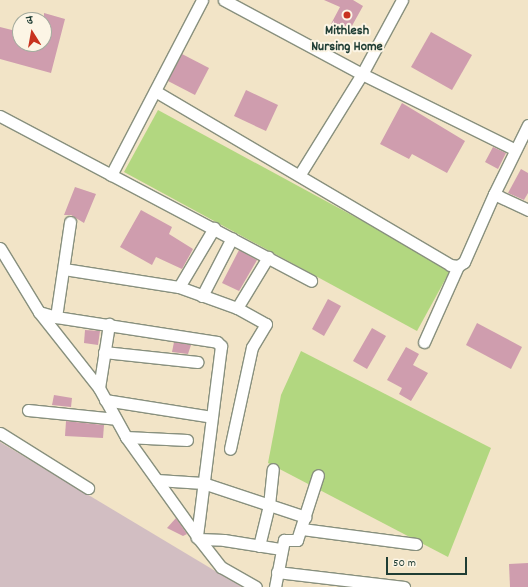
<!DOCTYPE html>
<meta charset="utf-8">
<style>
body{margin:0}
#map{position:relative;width:528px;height:587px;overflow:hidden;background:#f2e4c7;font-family:Dekko,"Playpen Sans Deva",sans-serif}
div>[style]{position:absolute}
.industrial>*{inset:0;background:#d2bec2}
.green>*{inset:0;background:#b2d780}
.building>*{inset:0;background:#cf9dae}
.roads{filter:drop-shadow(1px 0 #88907e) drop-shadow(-1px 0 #88907e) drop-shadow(0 1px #88907e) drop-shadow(0 -1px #88907e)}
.street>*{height:11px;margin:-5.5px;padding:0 5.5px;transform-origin:5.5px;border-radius:5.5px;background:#fff}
.dots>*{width:11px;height:11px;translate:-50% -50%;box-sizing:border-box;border:2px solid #fcf5e5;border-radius:50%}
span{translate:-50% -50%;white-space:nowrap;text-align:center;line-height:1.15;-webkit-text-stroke:4px #fcf5e5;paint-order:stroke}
.poi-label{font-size:14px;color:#1f3d34;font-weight:700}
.north{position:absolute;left:12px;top:12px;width:40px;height:40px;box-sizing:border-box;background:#fcf5e5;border:1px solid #a4ab9e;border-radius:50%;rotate:349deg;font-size:11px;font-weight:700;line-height:16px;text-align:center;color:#1f3d34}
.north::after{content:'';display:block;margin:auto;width:14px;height:18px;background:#c8321e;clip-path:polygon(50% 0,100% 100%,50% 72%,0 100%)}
.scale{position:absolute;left:386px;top:557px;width:81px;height:18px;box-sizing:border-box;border:2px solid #1f3d34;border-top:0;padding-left:5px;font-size:12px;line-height:14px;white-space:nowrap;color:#1f3d34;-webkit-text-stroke:3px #fcf5e5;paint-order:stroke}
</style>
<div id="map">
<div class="industrial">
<div style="clip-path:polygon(0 442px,242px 587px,0 587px)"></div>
</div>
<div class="green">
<div style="clip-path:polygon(158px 110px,451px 269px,417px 331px,124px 172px)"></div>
<div style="clip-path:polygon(301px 351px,491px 448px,448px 557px,268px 463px,281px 395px)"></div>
</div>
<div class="building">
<div style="clip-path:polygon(324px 0,353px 0,363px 6px,348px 33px,331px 24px,340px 7px)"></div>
<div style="clip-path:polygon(44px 13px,65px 19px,51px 73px,0 59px,0 27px,20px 32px,20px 44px,44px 44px)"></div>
<div style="clip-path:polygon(431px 32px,472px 55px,452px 90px,411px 67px)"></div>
<div style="clip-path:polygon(182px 54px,209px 68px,195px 95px,168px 81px)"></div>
<div style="clip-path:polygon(246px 90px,278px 105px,266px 131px,234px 116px)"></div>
<div style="clip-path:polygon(402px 103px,465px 141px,447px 173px,412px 154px,409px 159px,380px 144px)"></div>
<div style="clip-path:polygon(493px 147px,506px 153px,498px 169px,485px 162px)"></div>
<div style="clip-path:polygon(521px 169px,528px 173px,528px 193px,524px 200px,508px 193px)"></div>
<div style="clip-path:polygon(75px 187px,96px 194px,84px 223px,71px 215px,64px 215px)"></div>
<div style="clip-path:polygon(141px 210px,172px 227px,169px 234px,193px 249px,182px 269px,156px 257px,152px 265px,120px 247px)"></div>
<div style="clip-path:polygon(239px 250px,257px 260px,239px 291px,222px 283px)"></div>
<div style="clip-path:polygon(328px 299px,341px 306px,324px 336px,312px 329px)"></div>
<div style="clip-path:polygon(477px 323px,522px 347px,511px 369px,466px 345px)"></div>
<div style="clip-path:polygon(372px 328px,386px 336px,367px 369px,353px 361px)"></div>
<div style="clip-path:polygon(85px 330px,100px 331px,98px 345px,84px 343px)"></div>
<div style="clip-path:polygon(174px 342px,191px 345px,188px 354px,172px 352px)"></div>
<div style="clip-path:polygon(406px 347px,419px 354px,413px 365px,428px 373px,411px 401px,399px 394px,402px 388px,387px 380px)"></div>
<div style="clip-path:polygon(54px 395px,72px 398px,71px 407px,52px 405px)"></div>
<div style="clip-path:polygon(66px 421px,104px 425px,103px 438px,65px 436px)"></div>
<div style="clip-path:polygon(176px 518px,187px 534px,183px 536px,167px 528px)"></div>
<div style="clip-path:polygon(528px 563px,528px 587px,510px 587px,509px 564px)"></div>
</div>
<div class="roads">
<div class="street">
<div style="left:224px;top:0;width:157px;rotate:28.2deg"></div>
<div style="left:362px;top:74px;width:169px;rotate:26.3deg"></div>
<div style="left:155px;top:91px;width:342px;rotate:30.5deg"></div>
<div style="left:450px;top:265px;width:8px;rotate:7deg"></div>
<div style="left:458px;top:266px;width:7px;rotate:-34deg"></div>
<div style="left:464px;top:262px;width:74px;rotate:-66.2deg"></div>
<div style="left:494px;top:194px;width:77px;rotate:-63.8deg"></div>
<div style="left:0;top:116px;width:352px;rotate:27.9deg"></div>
<div style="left:300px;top:174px;width:118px;rotate:-58.2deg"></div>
<div style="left:362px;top:74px;width:84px;rotate:-61.6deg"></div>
<div style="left:111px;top:175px;width:197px;rotate:-62.5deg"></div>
<div style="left:494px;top:194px;width:38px;rotate:25deg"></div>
<div style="left:0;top:248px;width:75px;rotate:58.6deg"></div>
<div style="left:39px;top:312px;width:97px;rotate:51.7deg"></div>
<div style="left:99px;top:388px;width:56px;rotate:61.1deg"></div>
<div style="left:126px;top:437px;width:125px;rotate:54.4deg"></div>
<div style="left:199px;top:539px;width:36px;rotate:52deg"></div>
<div style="left:221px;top:567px;width:40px;rotate:29.7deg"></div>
<div style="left:64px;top:269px;width:116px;rotate:8.9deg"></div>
<div style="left:179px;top:287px;width:62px;rotate:19.9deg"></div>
<div style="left:237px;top:308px;width:33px;rotate:29deg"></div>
<div style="left:266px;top:324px;width:27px;rotate:121deg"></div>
<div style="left:252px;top:347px;width:104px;rotate:102.2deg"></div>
<div style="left:179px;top:287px;width:69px;rotate:-59.3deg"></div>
<div style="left:202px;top:296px;width:65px;rotate:-62.7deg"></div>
<div style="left:237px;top:308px;width:60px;rotate:-58.7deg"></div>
<div style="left:39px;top:312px;width:18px;rotate:16deg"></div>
<div style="left:56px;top:317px;width:163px;rotate:8.8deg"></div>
<div style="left:217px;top:342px;width:6px;rotate:45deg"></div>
<div style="left:221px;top:346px;width:193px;rotate:97.2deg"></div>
<div style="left:56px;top:317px;width:96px;rotate:-81.6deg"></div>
<div style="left:424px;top:342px;width:83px;rotate:-65.9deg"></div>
<div style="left:104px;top:352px;width:94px;rotate:6.1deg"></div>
<div style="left:99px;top:388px;width:65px;rotate:-81.1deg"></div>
<div style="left:105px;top:400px;width:108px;rotate:9deg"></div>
<div style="left:28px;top:410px;width:88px;rotate:5.8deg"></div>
<div style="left:0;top:433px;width:104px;rotate:32deg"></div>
<div style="left:126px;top:437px;width:61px;rotate:2.8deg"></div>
<div style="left:157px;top:480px;width:46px;rotate:3.7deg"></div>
<div style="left:203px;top:483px;width:108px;rotate:18.4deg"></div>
<div style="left:302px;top:529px;width:115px;rotate:7.5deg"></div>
<div style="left:199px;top:539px;width:25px;rotate:2deg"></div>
<div style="left:224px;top:540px;width:58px;rotate:9deg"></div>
<div style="left:259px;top:546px;width:42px;rotate:-76.3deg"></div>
<div style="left:269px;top:505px;width:36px;rotate:-84deg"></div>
<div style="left:277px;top:572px;width:128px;rotate:6.7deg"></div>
<div style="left:275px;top:587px;width:48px;rotate:-79.2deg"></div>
<div style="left:284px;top:540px;width:13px"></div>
<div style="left:297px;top:540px;width:68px;rotate:-72.1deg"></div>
</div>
</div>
<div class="dots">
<div style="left:347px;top:15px;background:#c8321e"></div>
</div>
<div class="poi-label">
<span style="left:347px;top:39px">Mithlesh<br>Nursing Home</span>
</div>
<div class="north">उ</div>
<div class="scale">50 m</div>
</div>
